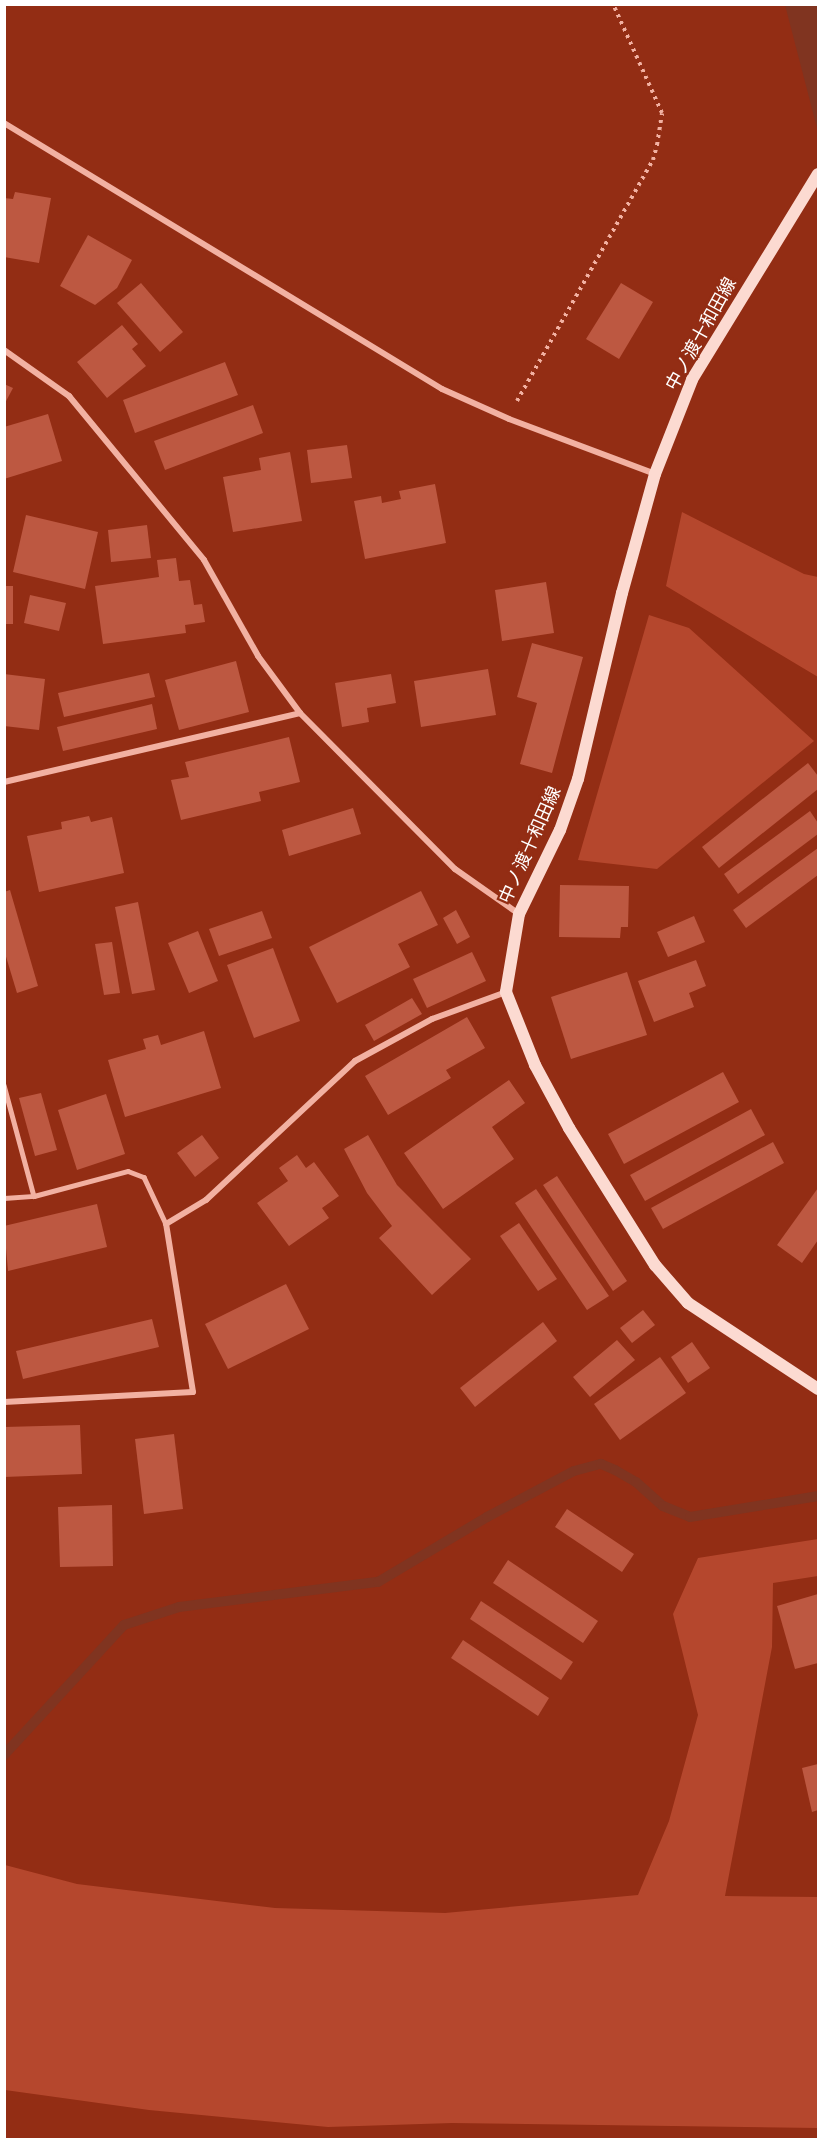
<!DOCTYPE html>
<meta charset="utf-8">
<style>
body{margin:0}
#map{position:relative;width:823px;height:2144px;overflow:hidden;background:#932d14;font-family:"Roboto Condensed","Noto Sans JP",sans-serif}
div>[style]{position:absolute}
.green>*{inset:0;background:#b5472d}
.water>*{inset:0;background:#803420}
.stream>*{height:10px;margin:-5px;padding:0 5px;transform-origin:5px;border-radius:5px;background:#803420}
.building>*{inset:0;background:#bd5841}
.path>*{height:4px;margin-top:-2px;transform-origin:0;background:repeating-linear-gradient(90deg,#f2b1a2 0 3px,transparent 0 7.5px)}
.service>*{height:4.5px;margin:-2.25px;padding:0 2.25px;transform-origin:2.25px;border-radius:2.25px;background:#f2b1a2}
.minor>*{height:6px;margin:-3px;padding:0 3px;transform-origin:3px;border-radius:3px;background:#f2b1a2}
.secondary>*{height:12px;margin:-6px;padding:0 6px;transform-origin:6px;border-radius:6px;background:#fcdad1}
span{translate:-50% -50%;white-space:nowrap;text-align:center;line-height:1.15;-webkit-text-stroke:4.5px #932d14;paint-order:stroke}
.street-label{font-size:18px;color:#fff}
.frame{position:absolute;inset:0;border:6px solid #fff;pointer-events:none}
</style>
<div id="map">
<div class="green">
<div style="clip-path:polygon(682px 512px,804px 574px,818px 577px,818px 677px,666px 586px)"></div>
<div style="clip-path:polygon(649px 615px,689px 628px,814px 741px,657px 869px,578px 860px)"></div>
<div style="clip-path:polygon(818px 1539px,818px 1576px,773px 1583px,772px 1647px,725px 1896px,818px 1897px,818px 2128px,452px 2123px,328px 2127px,149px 2110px,5px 2090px,5px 1865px,77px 1884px,275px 1908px,445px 1913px,638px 1895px,669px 1821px,698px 1715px,673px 1614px,698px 1558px)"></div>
</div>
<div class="water">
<div style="clip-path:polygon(785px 5px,818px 5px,818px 132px)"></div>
</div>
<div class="stream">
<div style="left:4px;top:1755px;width:177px;rotate:-47.3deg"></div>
<div style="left:124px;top:1625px;width:58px;rotate:-18.1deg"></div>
<div style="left:179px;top:1607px;width:201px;rotate:-7.2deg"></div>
<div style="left:378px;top:1582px;width:127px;rotate:-30.8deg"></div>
<div style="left:487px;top:1517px;width:98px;rotate:-27.9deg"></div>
<div style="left:574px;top:1471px;width:28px;rotate:-15deg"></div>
<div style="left:601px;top:1464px;width:15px;rotate:23deg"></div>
<div style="left:615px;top:1470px;width:24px;rotate:30deg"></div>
<div style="left:636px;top:1482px;width:36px;rotate:42deg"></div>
<div style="left:663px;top:1506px;width:29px;rotate:22deg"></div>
<div style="left:690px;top:1517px;width:130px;rotate:-9.3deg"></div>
</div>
<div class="building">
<div style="clip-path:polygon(15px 192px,51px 198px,39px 263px,4px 257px,4px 198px,13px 199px)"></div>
<div style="clip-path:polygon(88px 235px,132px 260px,117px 288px,95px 305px,60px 286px)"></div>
<div style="clip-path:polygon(141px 283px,183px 332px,160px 352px,117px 303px)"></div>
<div style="clip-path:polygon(621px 283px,653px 302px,619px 359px,586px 339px)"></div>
<div style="clip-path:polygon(122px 325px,138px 344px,132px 349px,146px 366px,107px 398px,77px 362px)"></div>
<div style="clip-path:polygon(225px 362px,238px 395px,135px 433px,123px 400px)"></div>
<div style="clip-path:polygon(4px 384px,13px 388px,4px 405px)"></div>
<div style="clip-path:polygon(253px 405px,263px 433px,165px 470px,154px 441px)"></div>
<div style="clip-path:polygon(48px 414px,62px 461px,4px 479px,4px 427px)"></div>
<div style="clip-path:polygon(347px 445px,352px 478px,311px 483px,307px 450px)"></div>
<div style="clip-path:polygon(290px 452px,302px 521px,233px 532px,223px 477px,261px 470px,259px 458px)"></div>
<div style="clip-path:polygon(435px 484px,446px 543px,365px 559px,354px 501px,381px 496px,382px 503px,401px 499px,399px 491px)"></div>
<div style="clip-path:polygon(26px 515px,98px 532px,85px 589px,13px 572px)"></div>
<div style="clip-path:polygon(147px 525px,151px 558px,111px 562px,108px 530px)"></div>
<div style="clip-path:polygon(176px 558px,179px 581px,190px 580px,194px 605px,202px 604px,205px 622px,185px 625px,186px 633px,103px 644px,95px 586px,159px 577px,157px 560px)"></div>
<div style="clip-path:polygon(546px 582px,554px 633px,502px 641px,495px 590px)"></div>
<div style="clip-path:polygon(5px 586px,13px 586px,13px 624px,5px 624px)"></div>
<div style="clip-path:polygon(30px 595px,66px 603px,59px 631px,24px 623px)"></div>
<div style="clip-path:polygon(532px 643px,583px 657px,552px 773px,520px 764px,537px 703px,517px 697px)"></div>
<div style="clip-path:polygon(236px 661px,249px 712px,179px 730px,165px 680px)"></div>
<div style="clip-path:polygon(488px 669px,496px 715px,421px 727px,414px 681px)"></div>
<div style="clip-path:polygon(149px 673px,155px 697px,64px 717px,58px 693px)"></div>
<div style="clip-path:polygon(4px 674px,45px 679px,39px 730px,4px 726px)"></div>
<div style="clip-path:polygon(391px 674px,396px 703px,367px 708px,369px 722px,342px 727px,335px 683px)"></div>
<div style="clip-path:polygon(152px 704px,157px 729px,63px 751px,57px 727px)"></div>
<div style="clip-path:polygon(289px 737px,300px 782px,259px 792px,261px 801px,181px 820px,171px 780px,189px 777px,185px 762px)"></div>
<div style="clip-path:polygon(808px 763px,818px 776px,818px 789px,719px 868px,702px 847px)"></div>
<div style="clip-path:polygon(353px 808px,361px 834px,289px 856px,282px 830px)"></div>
<div style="clip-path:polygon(810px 811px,818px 823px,818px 834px,738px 894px,724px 874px)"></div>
<div style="clip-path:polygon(89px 816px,91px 822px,112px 817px,124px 873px,39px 892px,27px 836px,62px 829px,61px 822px)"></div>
<div style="clip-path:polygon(818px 848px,818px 875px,746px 928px,733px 910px)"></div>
<div style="clip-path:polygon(560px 885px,629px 886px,628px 927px,621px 927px,620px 938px,559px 937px)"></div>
<div style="clip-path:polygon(10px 890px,38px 986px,17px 993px,4px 950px,4px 892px)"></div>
<div style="clip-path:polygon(421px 891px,438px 925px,398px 944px,410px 967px,337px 1003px,309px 947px)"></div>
<div style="clip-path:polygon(138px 902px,155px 990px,132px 994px,115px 907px)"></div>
<div style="clip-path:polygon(456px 910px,470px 937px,457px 944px,443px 918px)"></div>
<div style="clip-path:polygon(262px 911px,272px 938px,219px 956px,209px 929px)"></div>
<div style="clip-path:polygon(694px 916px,705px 942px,668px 957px,657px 932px)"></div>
<div style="clip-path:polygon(198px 931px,218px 981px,189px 993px,168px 943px)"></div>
<div style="clip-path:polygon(112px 942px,120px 993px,104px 995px,95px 944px)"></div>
<div style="clip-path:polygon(273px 948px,300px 1021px,254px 1038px,227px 965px)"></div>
<div style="clip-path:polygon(472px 952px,486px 981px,427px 1008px,413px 979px)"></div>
<div style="clip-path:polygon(696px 960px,706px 986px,689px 993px,694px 1007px,654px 1022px,638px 981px)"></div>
<div style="clip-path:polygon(627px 972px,647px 1035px,571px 1059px,551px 997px)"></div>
<div style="clip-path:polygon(412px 998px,422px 1014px,374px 1041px,365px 1025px)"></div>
<div style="clip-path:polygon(467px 1017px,485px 1048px,446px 1070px,451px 1078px,388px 1115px,365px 1076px)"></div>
<div style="clip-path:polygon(204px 1031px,221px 1088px,125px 1117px,108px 1060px,146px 1049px,143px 1039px,158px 1035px,161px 1045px)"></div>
<div style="clip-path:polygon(723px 1072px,739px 1102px,624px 1164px,608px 1134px)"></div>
<div style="clip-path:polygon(509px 1080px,525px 1103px,492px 1127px,514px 1159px,443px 1209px,404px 1153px)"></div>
<div style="clip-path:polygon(41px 1093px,57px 1150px,35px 1156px,19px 1098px)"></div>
<div style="clip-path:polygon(106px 1094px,125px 1154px,77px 1170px,58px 1110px)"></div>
<div style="clip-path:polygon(751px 1109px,765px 1135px,645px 1201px,630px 1175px)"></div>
<div style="clip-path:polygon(202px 1135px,219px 1158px,195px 1177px,177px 1153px)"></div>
<div style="clip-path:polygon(368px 1135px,397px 1185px,471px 1259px,432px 1295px,379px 1238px,392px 1226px,367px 1193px,344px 1149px)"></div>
<div style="clip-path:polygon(773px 1142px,784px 1163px,663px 1229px,651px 1208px)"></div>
<div style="clip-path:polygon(297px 1155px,306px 1168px,314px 1162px,339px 1196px,322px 1208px,329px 1218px,289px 1246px,257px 1203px,288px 1181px,279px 1168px)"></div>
<div style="clip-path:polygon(557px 1176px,627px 1281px,613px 1291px,543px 1185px)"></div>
<div style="clip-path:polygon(818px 1188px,818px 1240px,802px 1263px,777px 1245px)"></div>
<div style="clip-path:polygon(536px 1189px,609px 1296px,587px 1310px,515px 1203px)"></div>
<div style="clip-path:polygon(97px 1204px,107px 1247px,8px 1271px,4px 1226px)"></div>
<div style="clip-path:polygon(519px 1223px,557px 1279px,538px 1291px,500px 1236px)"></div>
<div style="clip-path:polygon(286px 1284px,309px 1329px,228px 1369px,205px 1324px)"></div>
<div style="clip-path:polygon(643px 1310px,655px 1325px,632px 1343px,620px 1328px)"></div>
<div style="clip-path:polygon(152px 1319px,159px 1347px,23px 1379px,16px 1351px)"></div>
<div style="clip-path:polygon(543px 1322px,557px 1341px,475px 1407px,460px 1388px)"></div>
<div style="clip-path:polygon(617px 1340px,635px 1360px,590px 1397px,573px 1377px)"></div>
<div style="clip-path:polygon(692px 1342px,710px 1368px,688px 1383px,671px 1357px)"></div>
<div style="clip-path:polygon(660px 1357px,686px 1393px,620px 1440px,594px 1404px)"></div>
<div style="clip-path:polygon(80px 1425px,82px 1474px,4px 1477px,4px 1427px)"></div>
<div style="clip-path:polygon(174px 1434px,183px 1509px,144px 1514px,135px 1439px)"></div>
<div style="clip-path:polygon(112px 1505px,113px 1566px,60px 1567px,58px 1507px)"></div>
<div style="clip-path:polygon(567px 1509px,634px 1554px,622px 1572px,555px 1527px)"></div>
<div style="clip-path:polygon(508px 1560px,598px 1621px,583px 1643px,493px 1583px)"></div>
<div style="clip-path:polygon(818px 1594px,818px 1663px,795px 1669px,777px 1606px)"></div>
<div style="clip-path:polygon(481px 1601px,573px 1662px,561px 1680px,470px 1619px)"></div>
<div style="clip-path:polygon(463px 1640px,549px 1698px,538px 1716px,451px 1658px)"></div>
<div style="clip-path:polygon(818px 1764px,818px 1810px,812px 1812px,802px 1768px)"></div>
</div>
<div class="path">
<div style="left:517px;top:401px;width:277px;rotate:-60.6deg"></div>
<div style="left:653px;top:160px;width:16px;rotate:-75deg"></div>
<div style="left:657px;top:145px;width:32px;rotate:-81deg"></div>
<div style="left:662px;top:113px;width:120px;rotate:-114.2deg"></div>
</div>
<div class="service">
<div style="left:4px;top:1085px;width:115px;rotate:74.9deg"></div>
<div style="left:34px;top:1196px;width:97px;rotate:-14.9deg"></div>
<div style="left:128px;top:1171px;width:17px;rotate:21deg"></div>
<div style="left:144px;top:1177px;width:52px;rotate:64.9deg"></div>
<div style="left:4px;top:1198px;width:30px;rotate:-4deg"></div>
</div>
<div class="minor">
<div style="left:4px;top:123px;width:512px;rotate:31.27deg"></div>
<div style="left:442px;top:389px;width:73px;rotate:24.1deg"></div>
<div style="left:509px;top:419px;width:156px;rotate:20.6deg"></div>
<div style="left:4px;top:350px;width:80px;rotate:35.3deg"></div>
<div style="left:69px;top:396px;width:212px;rotate:50.5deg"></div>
<div style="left:204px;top:560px;width:110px;rotate:60.6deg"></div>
<div style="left:258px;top:656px;width:71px;rotate:53.6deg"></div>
<div style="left:300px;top:713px;width:220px;rotate:45.2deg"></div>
<div style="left:455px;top:869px;width:78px;rotate:35.1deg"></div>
<div style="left:4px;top:782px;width:304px;rotate:-13.1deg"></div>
<div style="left:4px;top:1402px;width:189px;rotate:-3deg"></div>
<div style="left:193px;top:1392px;width:170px;rotate:-99.1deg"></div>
<div style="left:166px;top:1224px;width:47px;rotate:-31deg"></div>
<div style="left:206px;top:1200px;width:204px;rotate:-43deg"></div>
<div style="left:355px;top:1061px;width:88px;rotate:-28.6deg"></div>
<div style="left:432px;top:1019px;width:79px;rotate:-20deg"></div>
</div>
<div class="secondary">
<div style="left:818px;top:174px;width:241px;rotate:121.5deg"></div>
<div style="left:692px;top:380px;width:101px;rotate:111.5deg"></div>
<div style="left:655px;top:474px;width:123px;rotate:105.5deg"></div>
<div style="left:622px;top:593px;width:191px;rotate:103.3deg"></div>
<div style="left:578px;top:779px;width:54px;rotate:109.4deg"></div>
<div style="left:560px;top:830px;width:93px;rotate:116deg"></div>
<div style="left:519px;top:914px;width:79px;rotate:99.5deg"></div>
<div style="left:506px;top:992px;width:79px;rotate:68.3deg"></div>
<div style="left:535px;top:1065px;width:72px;rotate:61.6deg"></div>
<div style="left:569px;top:1128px;width:162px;rotate:57.9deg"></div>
<div style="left:655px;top:1265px;width:50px;rotate:49deg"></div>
<div style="left:688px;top:1303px;width:156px;rotate:33.5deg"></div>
</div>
<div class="street-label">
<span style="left:701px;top:334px;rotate:-61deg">中ノ渡十和田線</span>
<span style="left:530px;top:845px;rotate:-66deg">中ノ渡十和田線</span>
</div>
<div class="frame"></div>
</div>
